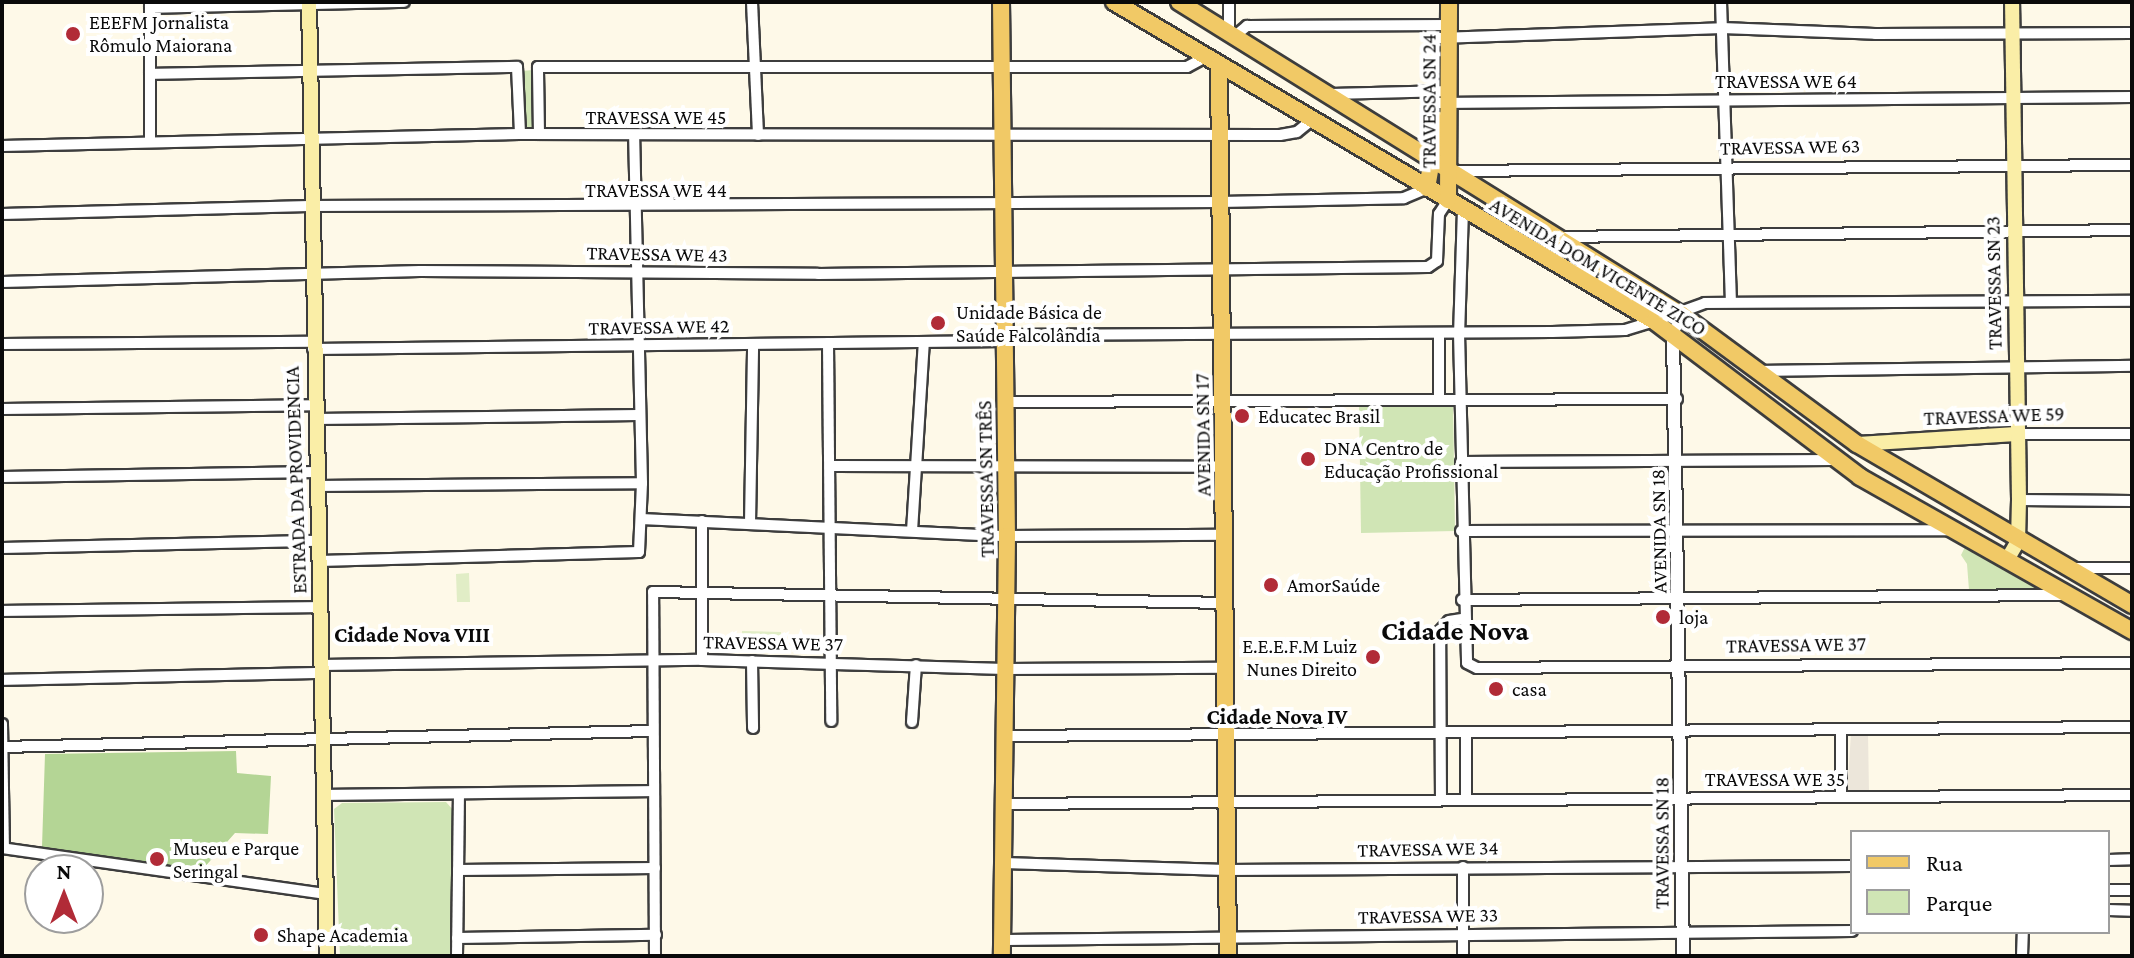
<!DOCTYPE html>
<meta charset="utf-8">
<style>
body{margin:0}
#map{position:relative;width:2134px;height:958px;overflow:hidden;background:#fef9e8;font-family:"Crimson Pro",serif}
div>[style]{position:absolute}
.green>*{inset:0;background:#d0e5b5}
.forest>*{inset:0;background:#b4d595}
.pitch>*{inset:0;background:#e1edc6}
.plaza>*{inset:0;background:#ece6da}
.roads{filter:drop-shadow(2px 0 #3d3d3d) drop-shadow(-2px 0 #3d3d3d) drop-shadow(0 2px #3d3d3d) drop-shadow(0 -2px #3d3d3d)}
.minor>*{height:10px;margin:-5px;padding:0 5px;transform-origin:5px;border-radius:5px;background:#fff}
.tertiary>*{height:12px;margin:-6px;padding:0 6px;transform-origin:6px;border-radius:6px;background:#fff}
.secondary>*{height:14px;margin:-7px;padding:0 7px;transform-origin:7px;border-radius:7px;background:#faeea7}
.primary>*{height:16px;margin:-8px;padding:0 8px;transform-origin:8px;border-radius:8px;background:#f1c966}
.dots>*{width:22px;height:22px;translate:-50% -50%;box-sizing:border-box;border:4px solid #fff;border-radius:50%}
span{translate:-50% -50%;white-space:nowrap;text-align:center;line-height:1.15;-webkit-text-stroke:8px #fff;paint-order:stroke}
.poi-label{font-size:20px;color:#0a0a0a}
.left{translate:0 -50%;text-align:left}
.right{translate:-100% -50%;text-align:right}
.street-label{font-size:20px;color:#0a0a0a}
.neighbourhood-label{font-size:22px;color:#0a0a0a;font-weight:700}
.district-label{font-size:28px;color:#0a0a0a;font-weight:700}
.frame{position:absolute;inset:0;border:4px solid #0a0a0a;pointer-events:none}
.legend{position:absolute;left:1850px;top:830px;width:260px;height:104px;box-sizing:border-box;background:#fff;border:2px solid #9d9d9d;margin:0;padding:10px 14px;list-style:none;font-size:24px;color:#0a0a0a}
.legend li{display:flex;align-items:center;gap:16px;height:40px}
.legend b{width:40px;border:2px solid #9d9d9d}
.north{position:absolute;left:24px;top:854px;width:80px;height:80px;box-sizing:border-box;background:#fff;border:2px solid #9d9d9d;border-radius:50%;rotate:0deg;font-size:22px;font-weight:700;line-height:32px;text-align:center;color:#0a0a0a}
.north::after{content:'';display:block;margin:auto;width:28px;height:36px;background:#b12b37;clip-path:polygon(50% 0,100% 100%,50% 72%,0 100%)}
</style>
<div id="map">
<div class="green">
<div style="clip-path:polygon(533px 70px,533px 128px,522px 129px,522px 71px)"></div>
<div style="clip-path:polygon(1453px 402px,1455px 531px,1361px 533px,1359px 404px)"></div>
<div style="clip-path:polygon(1966px 545px,2037px 586px,2026px 593px,1969px 590px,1967px 564px,1961px 555px)"></div>
<div style="clip-path:polygon(446px 802px,454px 811px,452px 956px,340px 956px,334px 809px,342px 803px)"></div>
</div>
<div class="forest">
<div style="clip-path:polygon(236px 751px,237px 773px,271px 776px,268px 834px,235px 833px,202px 870px,42px 847px,45px 754px)"></div>
</div>
<div class="pitch">
<div style="clip-path:polygon(469px 573px,470px 602px,457px 602px,456px 574px)"></div>
<div style="clip-path:polygon(742px 631px,781px 632px,781px 652px,741px 651px)"></div>
</div>
<div class="plaza">
<div style="clip-path:polygon(1851px 734px,1868px 734px,1869px 792px,1847px 793px)"></div>
</div>
<div class="roads">
<div class="minor">
<div style="left:752px;top:2px;width:133px;rotate:87.4deg"></div>
<div style="left:1229px;top:2px;width:30px;rotate:90deg"></div>
<div style="left:1721px;top:2px;width:300px;rotate:88.1deg"></div>
<div style="left:150px;top:4px;width:137px;rotate:90deg"></div>
<div style="left:150px;top:8px;width:254px;rotate:-1.4deg"></div>
<div style="left:1235px;top:36px;width:16px;rotate:-40deg"></div>
<div style="left:1247px;top:26px;width:202px;rotate:-0.3deg"></div>
<div style="left:1439px;top:38px;width:283px;rotate:-2deg"></div>
<div style="left:1722px;top:28px;width:153px;rotate:2.2deg"></div>
<div style="left:1875px;top:34px;width:257px;rotate:-0.2deg"></div>
<div style="left:150px;top:74px;width:367px;rotate:-1.1deg"></div>
<div style="left:517px;top:67px;width:67px;rotate:87.4deg"></div>
<div style="left:1331px;top:94px;width:119px;rotate:-1.4deg"></div>
<div style="left:1439px;top:103px;width:693px;rotate:-0.5deg"></div>
<div style="left:539px;top:134px;width:67px;rotate:-90.9deg"></div>
<div style="left:538px;top:67px;width:649px"></div>
<div style="left:1187px;top:67px;width:21px;rotate:-28deg"></div>
<div style="left:2px;top:146px;width:518px;rotate:-1.33deg"></div>
<div style="left:520px;top:134px;width:760px;rotate:0.08deg"></div>
<div style="left:1280px;top:135px;width:17px;rotate:-10deg"></div>
<div style="left:1297px;top:132px;width:19px;rotate:-39deg"></div>
<div style="left:1454px;top:171px;width:678px;rotate:-0.51deg"></div>
<div style="left:1463px;top:209px;width:124px;rotate:91.8deg"></div>
<div style="left:1459px;top:333px;width:330px;rotate:88.6deg"></div>
<div style="left:1467px;top:663px;width:11px;rotate:27deg"></div>
<div style="left:1477px;top:668px;width:655px;rotate:-0.44deg"></div>
<div style="left:2px;top:214px;width:307px;rotate:-1.5deg"></div>
<div style="left:309px;top:206px;width:911px;rotate:-0.25deg"></div>
<div style="left:1220px;top:202px;width:184px;rotate:-1.2deg"></div>
<div style="left:1404px;top:198px;width:25px;rotate:-23deg"></div>
<div style="left:1558px;top:237px;width:574px;rotate:-0.7deg"></div>
<div style="left:2px;top:282px;width:418px;rotate:-1.5deg"></div>
<div style="left:420px;top:271px;width:398px;rotate:0.4deg"></div>
<div style="left:818px;top:274px;width:610px;rotate:-0.66deg"></div>
<div style="left:1428px;top:267px;width:11px;rotate:-34deg"></div>
<div style="left:1437px;top:261px;width:47px;rotate:-87.6deg"></div>
<div style="left:1439px;top:214px;width:17px;rotate:-57deg"></div>
<div style="left:1673px;top:333px;width:26px;rotate:-61deg"></div>
<div style="left:1686px;top:310px;width:20px;rotate:-20deg"></div>
<div style="left:1705px;top:303px;width:427px;rotate:-0.3deg"></div>
<div style="left:1005px;top:335px;width:547px;rotate:-0.31deg"></div>
<div style="left:1552px;top:332px;width:73px;rotate:-1.6deg"></div>
<div style="left:1625px;top:330px;width:30px;rotate:-17deg"></div>
<div style="left:828px;top:343px;width:378px;rotate:89.5deg"></div>
<div style="left:2px;top:344px;width:311px;rotate:-0.4deg"></div>
<div style="left:313px;top:349px;width:692px;rotate:-0.66deg"></div>
<div style="left:1761px;top:371px;width:371px;rotate:-0.8deg"></div>
<div style="left:1439px;top:398px;width:65px;rotate:-90deg"></div>
<div style="left:1005px;top:402px;width:672px;rotate:-0.26deg"></div>
<div style="left:2px;top:409px;width:312px;rotate:-0.7deg"></div>
<div style="left:315px;top:419px;width:323px;rotate:-0.7deg"></div>
<div style="left:2017px;top:434px;width:115px"></div>
<div style="left:1461px;top:462px;width:374px;rotate:-0.3deg"></div>
<div style="left:831px;top:466px;width:392px;rotate:0.1deg"></div>
<div style="left:2px;top:477px;width:314px;rotate:-0.9deg"></div>
<div style="left:317px;top:486px;width:325px;rotate:-0.5deg"></div>
<div style="left:2019px;top:500px;width:113px;rotate:0.5deg"></div>
<div style="left:641px;top:519px;width:366px;rotate:2.7deg"></div>
<div style="left:1007px;top:536px;width:217px;rotate:-0.3deg"></div>
<div style="left:702px;top:521px;width:139px;rotate:90deg"></div>
<div style="left:750px;top:523px;width:179px;rotate:-89deg"></div>
<div style="left:912px;top:531px;width:189px;rotate:-86.4deg"></div>
<div style="left:1461px;top:531px;width:487px;rotate:-0.1deg"></div>
<div style="left:2px;top:548px;width:316px;rotate:-1.3deg"></div>
<div style="left:319px;top:561px;width:320px;rotate:-1.6deg"></div>
<div style="left:639px;top:552px;width:69px;rotate:-87.5deg"></div>
<div style="left:642px;top:483px;width:348px;rotate:-91.3deg"></div>
<div style="left:2073px;top:568px;width:59px"></div>
<div style="left:1462px;top:600px;width:602px;rotate:-0.48deg"></div>
<div style="left:2px;top:611px;width:318px;rotate:-0.7deg"></div>
<div style="left:752px;top:661px;width:67px;rotate:89.1deg"></div>
<div style="left:321px;top:665px;width:381px;rotate:-0.8deg"></div>
<div style="left:702px;top:660px;width:303px;rotate:1.7deg"></div>
<div style="left:1005px;top:669px;width:219px;rotate:-0.3deg"></div>
<div style="left:2px;top:680px;width:320px;rotate:-1.3deg"></div>
<div style="left:912px;top:722px;width:57px;rotate:-86deg"></div>
<div style="left:2px;top:724px;width:124px;rotate:89.1deg"></div>
<div style="left:1466px;top:734px;width:66px;rotate:90deg"></div>
<div style="left:1006px;top:736px;width:1126px;rotate:-0.46deg"></div>
<div style="left:2px;top:747px;width:651px;rotate:-1.41deg"></div>
<div style="left:325px;top:795px;width:329px;rotate:-0.7deg"></div>
<div style="left:1841px;top:797px;width:67px;rotate:-90deg"></div>
<div style="left:1441px;top:800px;width:169px;rotate:-90.3deg"></div>
<div style="left:1440px;top:631px;width:13px;rotate:-48deg"></div>
<div style="left:1449px;top:621px;width:13px;rotate:-9deg"></div>
<div style="left:1007px;top:804px;width:1125px;rotate:-0.46deg"></div>
<div style="left:2px;top:848px;width:328px;rotate:8.1deg"></div>
<div style="left:2108px;top:860px;width:24px;rotate:-2deg"></div>
<div style="left:1004px;top:863px;width:222px;rotate:1.8deg"></div>
<div style="left:1226px;top:870px;width:626px;rotate:-0.37deg"></div>
<div style="left:458px;top:870px;width:197px;rotate:-0.6deg"></div>
<div style="left:2108px;top:890px;width:24px"></div>
<div style="left:2108px;top:910px;width:24px;rotate:2deg"></div>
<div style="left:457px;top:938px;width:199px;rotate:-0.9deg"></div>
<div style="left:1005px;top:940px;width:847px;rotate:-0.61deg"></div>
<div style="left:457px;top:956px;width:162px;rotate:-89.3deg"></div>
<div style="left:655px;top:956px;width:364px;rotate:-90.3deg"></div>
<div style="left:653px;top:592px;width:571px;rotate:1.1deg"></div>
<div style="left:1463px;top:956px;width:89px;rotate:-90deg"></div>
<div style="left:2022px;top:956px;width:24px;rotate:-88deg"></div>
</div>
<div class="tertiary">
<div style="left:1673px;top:333px;width:623px;rotate:89.08deg"></div>
</div>
<div class="secondary">
<div style="left:309px;top:2px;width:954px;rotate:88.92deg"></div>
<div style="left:1857px;top:444px;width:160px;rotate:-3.6deg"></div>
<div style="left:2007px;top:560px;width:22px;rotate:-60deg"></div>
<div style="left:2018px;top:541px;width:41px;rotate:-88.6deg"></div>
<div style="left:2019px;top:500px;width:498px;rotate:-90.8deg"></div>
</div>
<div class="primary">
<div style="left:1001px;top:2px;width:534px;rotate:89.36deg"></div>
<div style="left:1007px;top:536px;width:420px;rotate:90.7deg"></div>
<div style="left:1114px;top:2px;width:627px;rotate:30.57deg"></div>
<div style="left:1654px;top:321px;width:258px;rotate:37.1deg"></div>
<div style="left:1860px;top:477px;width:313px;rotate:29.5deg"></div>
<div style="left:1179px;top:2px;width:592px;rotate:31.89deg"></div>
<div style="left:1682px;top:315px;width:217px;rotate:36.4deg"></div>
<div style="left:1857px;top:444px;width:319px;rotate:30.3deg"></div>
<div style="left:1219px;top:65px;width:891px;rotate:89.42deg"></div>
<div style="left:1427px;top:188px;width:69px;rotate:-80deg"></div>
<div style="left:1448px;top:200px;width:198px;rotate:-89.7deg"></div>
</div>
</div>
<div class="dots">
<div style="left:73px;top:34px;background:#b12b37"></div>
<div style="left:938px;top:323px;background:#b12b37"></div>
<div style="left:1242px;top:416px;background:#b12b37"></div>
<div style="left:1308px;top:459px;background:#b12b37"></div>
<div style="left:1271px;top:585px;background:#b12b37"></div>
<div style="left:1663px;top:617px;background:#b12b37"></div>
<div style="left:1373px;top:657px;background:#b12b37"></div>
<div style="left:1496px;top:689px;background:#b12b37"></div>
<div style="left:157px;top:859px;background:#b12b37"></div>
<div style="left:261px;top:935px;background:#b12b37"></div>
</div>
<div class="poi-label">
<span class="left" style="left:89px;top:34px">EEEFM Jornalista<br>Rômulo Maiorana</span>
<span class="left" style="left:956px;top:324px">Unidade Básica de<br>Saúde Falcolândia</span>
<span class="left" style="left:1258px;top:416px">Educatec Brasil</span>
<span class="left" style="left:1324px;top:460px">DNA Centro de<br>Educação Profissional</span>
<span class="left" style="left:1287px;top:585px">AmorSaúde</span>
<span class="left" style="left:1679px;top:617px">loja</span>
<span class="right" style="left:1357px;top:658px">E.E.E.F.M Luiz<br>Nunes Direito</span>
<span class="left" style="left:1512px;top:689px">casa</span>
<span class="left" style="left:173px;top:860px">Museu e Parque<br>Seringal</span>
<span class="left" style="left:277px;top:935px">Shape Academia</span>
</div>
<div class="street-label">
<span style="left:1786px;top:81px">TRAVESSA WE 64</span>
<span style="left:1429px;top:101px;rotate:-90deg">TRAVESSA SN 24</span>
<span style="left:656px;top:117px">TRAVESSA WE 45</span>
<span style="left:1790px;top:147px;rotate:-1deg">TRAVESSA WE 63</span>
<span style="left:656px;top:190px">TRAVESSA WE 44</span>
<span style="left:657px;top:254px;rotate:1deg">TRAVESSA WE 43</span>
<span style="left:1598px;top:267px;rotate:31deg">AVENIDA DOM VICENTE ZICO</span>
<span style="left:1994px;top:283px;rotate:-91deg">TRAVESSA SN 23</span>
<span style="left:659px;top:327px;rotate:-1deg">TRAVESSA WE 42</span>
<span style="left:1994px;top:416px;rotate:-2deg">TRAVESSA WE 59</span>
<span style="left:1203px;top:435px;rotate:-91deg">AVENIDA SN 17</span>
<span style="left:986px;top:479px;rotate:-91deg">TRAVESSA SN TRÊS</span>
<span style="left:296px;top:480px;rotate:-92deg">ESTRADA DA PROVIDENCIA</span>
<span style="left:1659px;top:531px;rotate:-91deg">AVENIDA SN 18</span>
<span style="left:773px;top:643px;rotate:1deg">TRAVESSA WE 37</span>
<span style="left:1796px;top:645px;rotate:-1deg">TRAVESSA WE 37</span>
<span style="left:1775px;top:779px">TRAVESSA WE 35</span>
<span style="left:1662px;top:843px;rotate:-90deg">TRAVESSA SN 18</span>
<span style="left:1428px;top:849px;rotate:-1deg">TRAVESSA WE 34</span>
<span style="left:1428px;top:916px;rotate:-1deg">TRAVESSA WE 33</span>
</div>
<div class="neighbourhood-label">
<span style="left:412px;top:635px">Cidade Nova VIII</span>
<span style="left:1277px;top:717px">Cidade Nova IV</span>
</div>
<div class="district-label">
<span style="left:1455px;top:631px">Cidade Nova</span>
</div>
<div class="frame"></div>
<ul class="legend">
<li><b style="height:10px;background:#f1c966"></b>Rua</li>
<li><b style="height:22px;background:#d0e5b5"></b>Parque</li>
</ul>
<div class="north">N</div>
</div>
